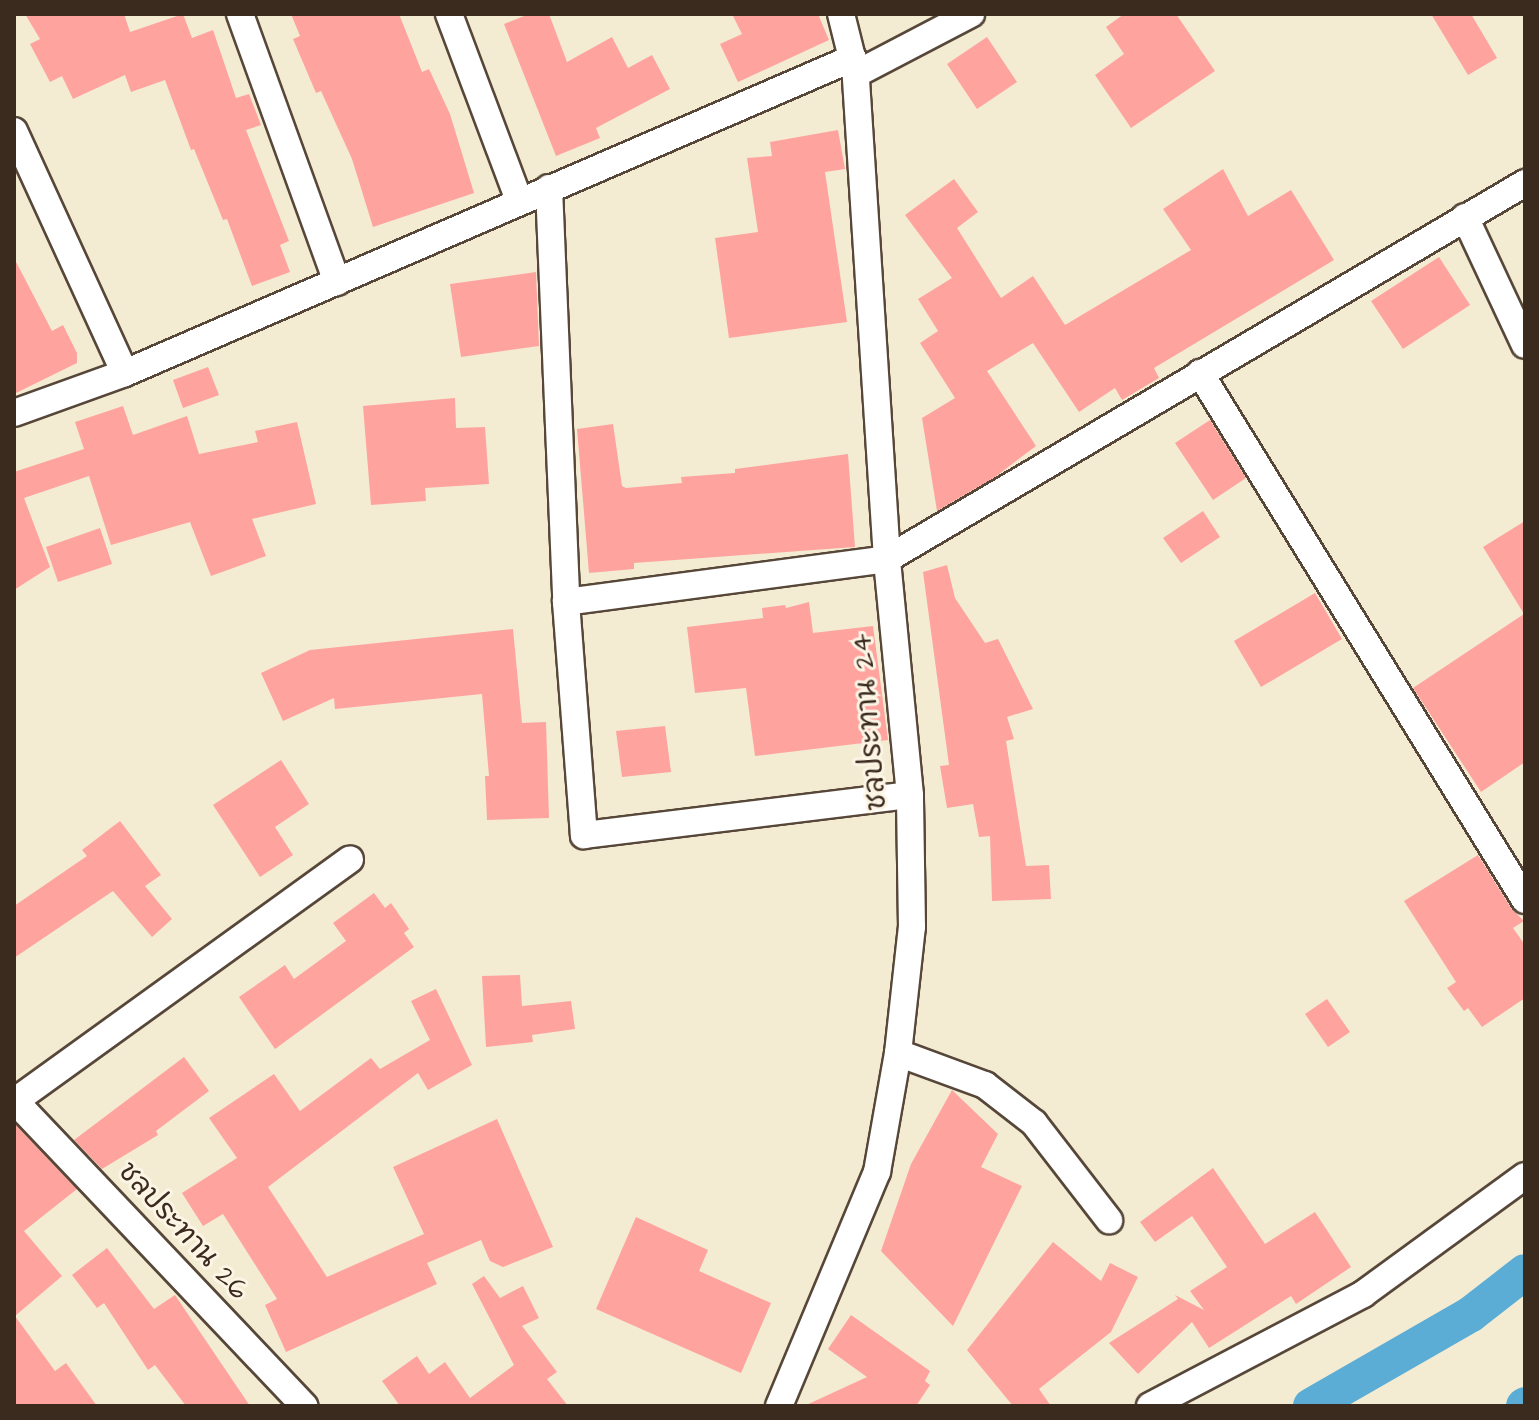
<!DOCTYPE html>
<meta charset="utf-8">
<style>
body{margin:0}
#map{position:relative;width:1539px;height:1420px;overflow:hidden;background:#f3ecd3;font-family:"Architects Daughter","Playpen Sans Thai",sans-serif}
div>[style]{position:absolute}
.canal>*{height:36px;margin:-18px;padding:0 18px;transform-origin:18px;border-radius:18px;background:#5badd6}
.building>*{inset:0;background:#ffa39f}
.roads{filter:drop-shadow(2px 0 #574739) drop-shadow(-2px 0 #574739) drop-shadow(0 2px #574739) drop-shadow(0 -2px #574739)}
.street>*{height:26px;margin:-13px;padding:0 13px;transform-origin:13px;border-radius:13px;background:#fff}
span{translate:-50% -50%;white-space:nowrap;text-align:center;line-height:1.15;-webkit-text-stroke:6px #fcf5e5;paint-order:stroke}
.street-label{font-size:28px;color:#3b2a1e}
.frame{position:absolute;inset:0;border:16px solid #3b2a1e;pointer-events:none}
</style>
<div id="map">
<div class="canal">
<div style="left:1311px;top:1406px;width:185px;rotate:-29.9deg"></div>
<div style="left:1471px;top:1314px;width:68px;rotate:-37.9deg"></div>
<div style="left:1524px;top:1406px;width:1px;rotate:-45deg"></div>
</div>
<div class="building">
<div style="clip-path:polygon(25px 14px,124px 14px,130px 32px,183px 14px,192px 38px,213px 30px,236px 98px,249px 94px,261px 125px,246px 130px,289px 241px,280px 245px,290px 272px,252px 286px,227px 219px,223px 220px,194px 149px,191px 150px,165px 80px,131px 92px,125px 75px,73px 99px,62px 76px,50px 82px,30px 44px,40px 39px)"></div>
<div style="clip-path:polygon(291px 14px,399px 14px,422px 72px,429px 69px,450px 114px,474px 193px,373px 227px,352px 159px,321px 91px,316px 93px,293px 39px,300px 36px)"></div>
<div style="clip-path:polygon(529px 14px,549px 14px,567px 62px,612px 37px,628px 68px,652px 55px,670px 89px,596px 128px,600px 138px,556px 156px,504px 24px)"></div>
<div style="clip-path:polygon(732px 14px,818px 14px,829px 40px,738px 82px,720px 44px,742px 34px)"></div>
<div style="clip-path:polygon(1124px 14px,1176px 14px,1215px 71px,1131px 128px,1095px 75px,1124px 54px,1106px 27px)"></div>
<div style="clip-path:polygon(1431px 14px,1471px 14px,1497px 58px,1468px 75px)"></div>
<div style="clip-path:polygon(987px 37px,1017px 82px,977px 109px,947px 64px)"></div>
<div style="clip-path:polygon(838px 130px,845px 169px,825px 172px,847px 322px,729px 338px,715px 238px,758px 232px,747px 158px,772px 156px,770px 142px)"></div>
<div style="clip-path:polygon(1223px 169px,1248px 216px,1291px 190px,1334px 260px,1154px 368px,1159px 378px,1122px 400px,1115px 388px,1079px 412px,1033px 343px,987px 371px,1036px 446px,995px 477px,937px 511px,922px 418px,955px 398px,920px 343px,938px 331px,918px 299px,952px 278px,905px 215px,954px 179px,978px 212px,957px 228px,1001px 298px,1033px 276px,1065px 325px,1191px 250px,1163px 209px)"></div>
<div style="clip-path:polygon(1439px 257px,1470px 305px,1403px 349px,1371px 301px)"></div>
<div style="clip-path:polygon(14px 258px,52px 331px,63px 325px,77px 353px,77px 363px,14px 394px)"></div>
<div style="clip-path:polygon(536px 272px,539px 346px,461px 357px,450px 284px)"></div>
<div style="clip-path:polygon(208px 367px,219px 395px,183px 408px,173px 380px)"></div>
<div style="clip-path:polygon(455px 398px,456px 428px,485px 427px,489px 484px,425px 488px,426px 501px,371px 505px,363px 406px)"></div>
<div style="clip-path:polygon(123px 406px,133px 435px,187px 416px,199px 454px,258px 442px,255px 431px,297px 422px,316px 504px,252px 519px,266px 556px,211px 576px,190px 522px,111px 545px,89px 476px,24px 498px,50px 567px,14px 590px,14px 472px,84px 449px,75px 422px)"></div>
<div style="clip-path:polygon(1210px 420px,1246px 478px,1213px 500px,1175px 443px)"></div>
<div style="clip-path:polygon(613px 424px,622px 486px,626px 488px,682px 483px,681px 477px,735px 473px,735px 469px,848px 454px,855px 547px,634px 563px,634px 569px,589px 573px,577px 429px)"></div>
<div style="clip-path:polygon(1203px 511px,1220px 537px,1181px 563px,1163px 538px)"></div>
<div style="clip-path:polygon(1525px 521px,1525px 762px,1481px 792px,1413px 688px,1524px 614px,1483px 547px)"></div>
<div style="clip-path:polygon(100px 528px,112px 564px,58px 582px,46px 547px)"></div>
<div style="clip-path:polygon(947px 565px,955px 598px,985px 643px,998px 639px,1033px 709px,1007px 717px,1014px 739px,1006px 741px,1026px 866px,1049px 865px,1051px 899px,992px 901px,990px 836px,979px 837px,973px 804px,947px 808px,940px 766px,949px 765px,923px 572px)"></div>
<div style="clip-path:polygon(1315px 593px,1342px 639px,1261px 687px,1234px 641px)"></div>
<div style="clip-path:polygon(809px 602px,813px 633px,873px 626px,888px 740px,755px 756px,746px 688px,695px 693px,687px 627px,763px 618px,762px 608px,785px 605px,786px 608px)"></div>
<div style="clip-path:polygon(513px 629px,522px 723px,546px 722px,549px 818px,487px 820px,485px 776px,489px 776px,482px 694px,335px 709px,334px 698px,283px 721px,261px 673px,310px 650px)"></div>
<div style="clip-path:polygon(665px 726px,671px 772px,622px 777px,616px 731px)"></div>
<div style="clip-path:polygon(281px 760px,309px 804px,275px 827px,293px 855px,260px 877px,213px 805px)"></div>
<div style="clip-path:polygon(120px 821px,161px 875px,145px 886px,172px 919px,152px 937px,113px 891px,14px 958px,14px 906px,87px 856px,82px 850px)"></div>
<div style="clip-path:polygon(1478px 855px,1511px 908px,1524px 921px,1513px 928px,1525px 945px,1525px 998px,1482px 1027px,1468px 1008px,1464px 1011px,1447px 988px,1456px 982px,1404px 901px)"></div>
<div style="clip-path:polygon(374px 893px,385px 908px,391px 903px,409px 929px,404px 933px,414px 947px,275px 1049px,239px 997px,285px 965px,294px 979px,346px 941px,333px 923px)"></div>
<div style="clip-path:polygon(520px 975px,522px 1006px,571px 1001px,575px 1029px,532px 1035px,533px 1042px,486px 1047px,482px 976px)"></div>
<div style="clip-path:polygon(436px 989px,472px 1065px,428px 1090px,418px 1073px,268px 1187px,327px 1277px,424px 1234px,393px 1167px,497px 1119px,553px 1247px,503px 1267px,490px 1261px,481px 1240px,427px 1263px,437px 1284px,286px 1352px,265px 1305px,277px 1299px,223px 1214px,203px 1226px,182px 1193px,237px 1158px,209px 1118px,274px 1074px,300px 1111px,371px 1058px,380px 1069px,430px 1040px,411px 1001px)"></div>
<div style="clip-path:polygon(1327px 999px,1350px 1032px,1328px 1047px,1305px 1014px)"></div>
<div style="clip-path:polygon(184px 1057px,209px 1091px,156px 1131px,158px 1135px,102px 1169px,74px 1140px)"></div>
<div style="clip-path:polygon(952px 1090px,998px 1134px,981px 1167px,1022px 1186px,953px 1326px,881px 1251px,911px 1164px)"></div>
<div style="clip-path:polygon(14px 1123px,77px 1189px,24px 1231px,62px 1276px,15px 1316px,55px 1371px,66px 1363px,97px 1406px,14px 1406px)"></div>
<div style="clip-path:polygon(1213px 1168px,1265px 1244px,1315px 1212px,1351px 1267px,1296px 1304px,1291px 1296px,1209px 1348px,1192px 1322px,1138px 1374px,1109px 1343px,1178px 1299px,1175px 1295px,1204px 1310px,1190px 1291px,1227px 1267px,1192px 1216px,1155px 1242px,1140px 1222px)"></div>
<div style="clip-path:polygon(636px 1217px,708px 1250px,699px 1271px,771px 1303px,741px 1373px,596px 1309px)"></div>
<div style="clip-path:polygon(1053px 1242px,1101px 1281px,1110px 1263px,1138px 1277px,1111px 1332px,1039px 1389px,1051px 1406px,1013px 1406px,967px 1350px)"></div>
<div style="clip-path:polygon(107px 1248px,154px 1309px,175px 1295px,250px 1406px,186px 1406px,155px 1365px,148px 1370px,104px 1303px,97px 1308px,72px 1275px)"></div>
<div style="clip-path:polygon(484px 1276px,500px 1298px,523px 1286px,539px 1318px,522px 1326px,557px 1372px,547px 1379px,568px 1406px,400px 1406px,382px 1381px,417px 1356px,429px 1374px,445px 1362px,470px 1398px,514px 1365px,472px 1284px)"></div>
<div style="clip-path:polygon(851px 1315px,930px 1371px,925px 1381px,930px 1385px,916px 1406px,804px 1406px,867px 1377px,828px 1349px)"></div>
</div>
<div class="roads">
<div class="street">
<div style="left:240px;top:14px;width:285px;rotate:70.1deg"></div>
<div style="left:449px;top:14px;width:199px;rotate:69.4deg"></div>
<div style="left:856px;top:74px;width:130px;rotate:-27.6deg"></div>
<div style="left:14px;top:131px;width:266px;rotate:65.4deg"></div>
<div style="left:549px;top:188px;width:414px;rotate:87.6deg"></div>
<div style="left:566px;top:602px;width:234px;rotate:85.6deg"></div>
<div style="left:584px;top:835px;width:328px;rotate:-7deg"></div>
<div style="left:1465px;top:217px;width:141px;rotate:64.9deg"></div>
<div style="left:1200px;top:373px;width:619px;rotate:58.34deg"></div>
<div style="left:14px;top:413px;width:118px;rotate:-19.8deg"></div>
<div style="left:125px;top:373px;width:793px;rotate:-23.4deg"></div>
<div style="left:566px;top:602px;width:324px;rotate:-7.6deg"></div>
<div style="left:887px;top:559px;width:741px;rotate:-30.51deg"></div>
<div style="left:898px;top:1053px;width:93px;rotate:20.2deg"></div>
<div style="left:985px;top:1085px;width:62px;rotate:37.8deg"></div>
<div style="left:1034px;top:1123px;width:123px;rotate:52.3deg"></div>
<div style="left:14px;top:1100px;width:422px;rotate:46.5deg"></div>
<div style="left:15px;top:1101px;width:413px;rotate:-35.8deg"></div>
<div style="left:779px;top:1406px;width:254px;rotate:-67.3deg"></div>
<div style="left:877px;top:1172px;width:121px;rotate:-80deg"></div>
<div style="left:898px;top:1053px;width:127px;rotate:-83.7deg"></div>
<div style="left:912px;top:927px;width:132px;rotate:-90.9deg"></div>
<div style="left:910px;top:795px;width:237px;rotate:-95.6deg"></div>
<div style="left:887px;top:559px;width:486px;rotate:-93.7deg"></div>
<div style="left:856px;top:74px;width:62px;rotate:-104deg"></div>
<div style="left:1150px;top:1406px;width:241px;rotate:-27.7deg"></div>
<div style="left:1363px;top:1294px;width:200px;rotate:-36.1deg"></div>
</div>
</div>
<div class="street-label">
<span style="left:870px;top:722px;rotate:-95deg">ชลประทาน 24</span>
<span style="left:183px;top:1231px;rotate:47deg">ชลประทาน 26</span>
</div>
<div class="frame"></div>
</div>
